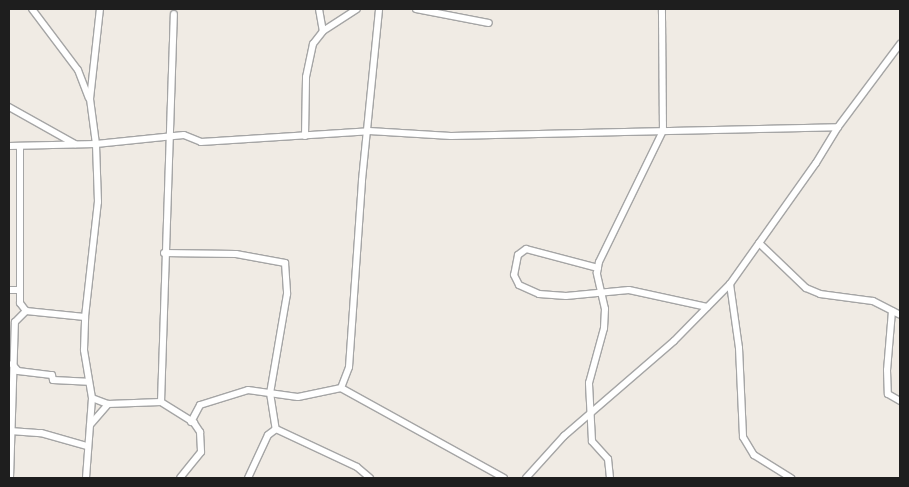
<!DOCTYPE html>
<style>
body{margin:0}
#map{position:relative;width:909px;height:487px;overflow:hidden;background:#f0ebe4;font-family:"Asap Condensed",sans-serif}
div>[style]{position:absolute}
.roads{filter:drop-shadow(1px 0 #a5a5a5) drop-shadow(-1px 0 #a5a5a5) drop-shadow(0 1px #a5a5a5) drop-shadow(0 -1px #a5a5a5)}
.street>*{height:6px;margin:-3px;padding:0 3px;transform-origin:3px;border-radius:3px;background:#fff}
span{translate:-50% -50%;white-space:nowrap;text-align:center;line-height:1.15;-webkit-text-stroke:4px #fff;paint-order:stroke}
.frame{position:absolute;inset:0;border:10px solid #1e1e1e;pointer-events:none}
</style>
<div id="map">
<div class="roads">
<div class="street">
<div style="left:32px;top:9px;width:76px;rotate:53deg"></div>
<div style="left:78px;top:70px;width:30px;rotate:69deg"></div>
<div style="left:319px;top:9px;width:22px;rotate:80deg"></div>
<div style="left:416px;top:9px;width:74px;rotate:10.9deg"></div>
<div style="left:9px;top:107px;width:76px;rotate:29.3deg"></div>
<div style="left:305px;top:136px;width:59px;rotate:-89deg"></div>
<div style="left:306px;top:77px;width:34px;rotate:-78deg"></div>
<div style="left:313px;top:44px;width:16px;rotate:-52deg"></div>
<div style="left:323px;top:31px;width:40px;rotate:-32.9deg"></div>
<div style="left:9px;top:146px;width:87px;rotate:-1.3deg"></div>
<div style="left:96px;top:144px;width:88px;rotate:-5.8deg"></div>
<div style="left:184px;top:135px;width:18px;rotate:22deg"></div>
<div style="left:201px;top:142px;width:168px;rotate:-3.7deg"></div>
<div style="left:369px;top:131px;width:82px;rotate:3.5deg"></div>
<div style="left:451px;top:136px;width:387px;rotate:-1.3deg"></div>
<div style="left:20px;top:146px;width:157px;rotate:90deg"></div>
<div style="left:20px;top:303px;width:10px;rotate:53deg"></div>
<div style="left:26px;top:311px;width:59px;rotate:5.8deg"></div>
<div style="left:759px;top:243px;width:65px;rotate:43.8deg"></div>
<div style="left:806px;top:288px;width:15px;rotate:23deg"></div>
<div style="left:820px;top:294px;width:53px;rotate:7.5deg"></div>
<div style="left:873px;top:301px;width:30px;rotate:27deg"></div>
<div style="left:164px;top:253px;width:72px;rotate:0.8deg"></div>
<div style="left:236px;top:254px;width:50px;rotate:10.4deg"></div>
<div style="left:285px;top:263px;width:31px;rotate:86deg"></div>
<div style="left:287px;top:294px;width:100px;rotate:99.7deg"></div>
<div style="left:270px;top:393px;width:36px;rotate:81deg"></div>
<div style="left:598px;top:268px;width:74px;rotate:-165.2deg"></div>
<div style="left:526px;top:249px;width:10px;rotate:143deg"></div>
<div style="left:518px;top:255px;width:20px;rotate:101deg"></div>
<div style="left:514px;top:275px;width:11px;rotate:63deg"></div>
<div style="left:519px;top:285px;width:22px;rotate:24deg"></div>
<div style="left:539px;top:294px;width:27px;rotate:4deg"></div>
<div style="left:566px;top:296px;width:63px;rotate:-5.4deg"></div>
<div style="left:629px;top:290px;width:80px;rotate:12.3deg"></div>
<div style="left:730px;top:284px;width:65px;rotate:82deg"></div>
<div style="left:739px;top:348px;width:89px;rotate:87.4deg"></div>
<div style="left:743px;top:437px;width:21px;rotate:59deg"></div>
<div style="left:754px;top:455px;width:44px;rotate:31.9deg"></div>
<div style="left:9px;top:290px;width:10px"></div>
<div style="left:892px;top:311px;width:59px;rotate:94.8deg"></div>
<div style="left:887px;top:370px;width:24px;rotate:88deg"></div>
<div style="left:888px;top:394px;width:14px;rotate:30deg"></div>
<div style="left:12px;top:364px;width:9px;rotate:49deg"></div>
<div style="left:18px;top:371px;width:34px;rotate:7deg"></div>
<div style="left:52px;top:375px;width:5px;rotate:79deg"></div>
<div style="left:53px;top:380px;width:35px;rotate:3deg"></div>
<div style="left:341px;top:388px;width:22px;rotate:-69deg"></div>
<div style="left:349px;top:367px;width:187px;rotate:-86deg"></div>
<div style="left:362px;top:180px;width:172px;rotate:-84.3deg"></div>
<div style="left:92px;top:398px;width:17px;rotate:21deg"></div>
<div style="left:108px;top:404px;width:53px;rotate:-2.2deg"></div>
<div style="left:161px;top:402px;width:39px;rotate:32deg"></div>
<div style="left:194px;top:423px;width:11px;rotate:56deg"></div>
<div style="left:200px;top:432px;width:20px;rotate:87deg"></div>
<div style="left:201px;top:452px;width:33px;rotate:129deg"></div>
<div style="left:161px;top:402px;width:388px;rotate:-88.1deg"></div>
<div style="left:191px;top:422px;width:19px;rotate:-62deg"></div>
<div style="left:200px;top:405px;width:50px;rotate:-17.4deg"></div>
<div style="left:248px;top:390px;width:50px;rotate:8deg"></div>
<div style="left:298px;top:397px;width:44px;rotate:-11.8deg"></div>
<div style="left:341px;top:388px;width:186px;rotate:28.9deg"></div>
<div style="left:90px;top:425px;width:28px;rotate:-49deg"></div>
<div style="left:10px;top:431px;width:31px;rotate:4deg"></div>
<div style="left:41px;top:433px;width:48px;rotate:15.8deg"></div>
<div style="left:10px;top:478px;width:156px;rotate:-88.2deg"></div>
<div style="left:15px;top:322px;width:16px;rotate:-45deg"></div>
<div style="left:86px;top:478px;width:80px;rotate:-85.7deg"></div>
<div style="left:92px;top:398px;width:49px;rotate:-99.5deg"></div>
<div style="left:84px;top:350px;width:33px;rotate:-88deg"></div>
<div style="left:85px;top:317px;width:116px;rotate:-83.6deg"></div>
<div style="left:98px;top:202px;width:58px;rotate:-92deg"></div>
<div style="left:96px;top:144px;width:45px;rotate:-97.6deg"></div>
<div style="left:90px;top:99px;width:91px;rotate:-83.7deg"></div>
<div style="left:248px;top:478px;width:47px;rotate:-65.1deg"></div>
<div style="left:268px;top:435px;width:10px;rotate:-37deg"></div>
<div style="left:276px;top:429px;width:89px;rotate:25.1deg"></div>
<div style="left:357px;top:467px;width:17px;rotate:40deg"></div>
<div style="left:526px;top:478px;width:57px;rotate:-47.9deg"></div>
<div style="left:564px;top:436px;width:145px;rotate:-40.8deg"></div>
<div style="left:674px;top:341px;width:80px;rotate:-45.5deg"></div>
<div style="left:730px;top:284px;width:148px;rotate:-54.6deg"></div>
<div style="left:816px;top:163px;width:42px;rotate:-58.6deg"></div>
<div style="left:838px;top:127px;width:104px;rotate:-53.2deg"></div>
<div style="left:610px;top:478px;width:19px;rotate:-96deg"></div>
<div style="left:608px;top:459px;width:24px;rotate:-132deg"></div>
<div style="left:592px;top:441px;width:58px;rotate:-93deg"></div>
<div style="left:589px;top:383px;width:57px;rotate:-74.7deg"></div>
<div style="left:604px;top:328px;width:19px;rotate:-87deg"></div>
<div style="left:605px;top:309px;width:37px;rotate:-103deg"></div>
<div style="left:597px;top:273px;width:11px;rotate:-80deg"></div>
<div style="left:599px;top:262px;width:146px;rotate:-64deg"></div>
<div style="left:663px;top:131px;width:122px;rotate:-90.5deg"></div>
</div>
</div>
<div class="frame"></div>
</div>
